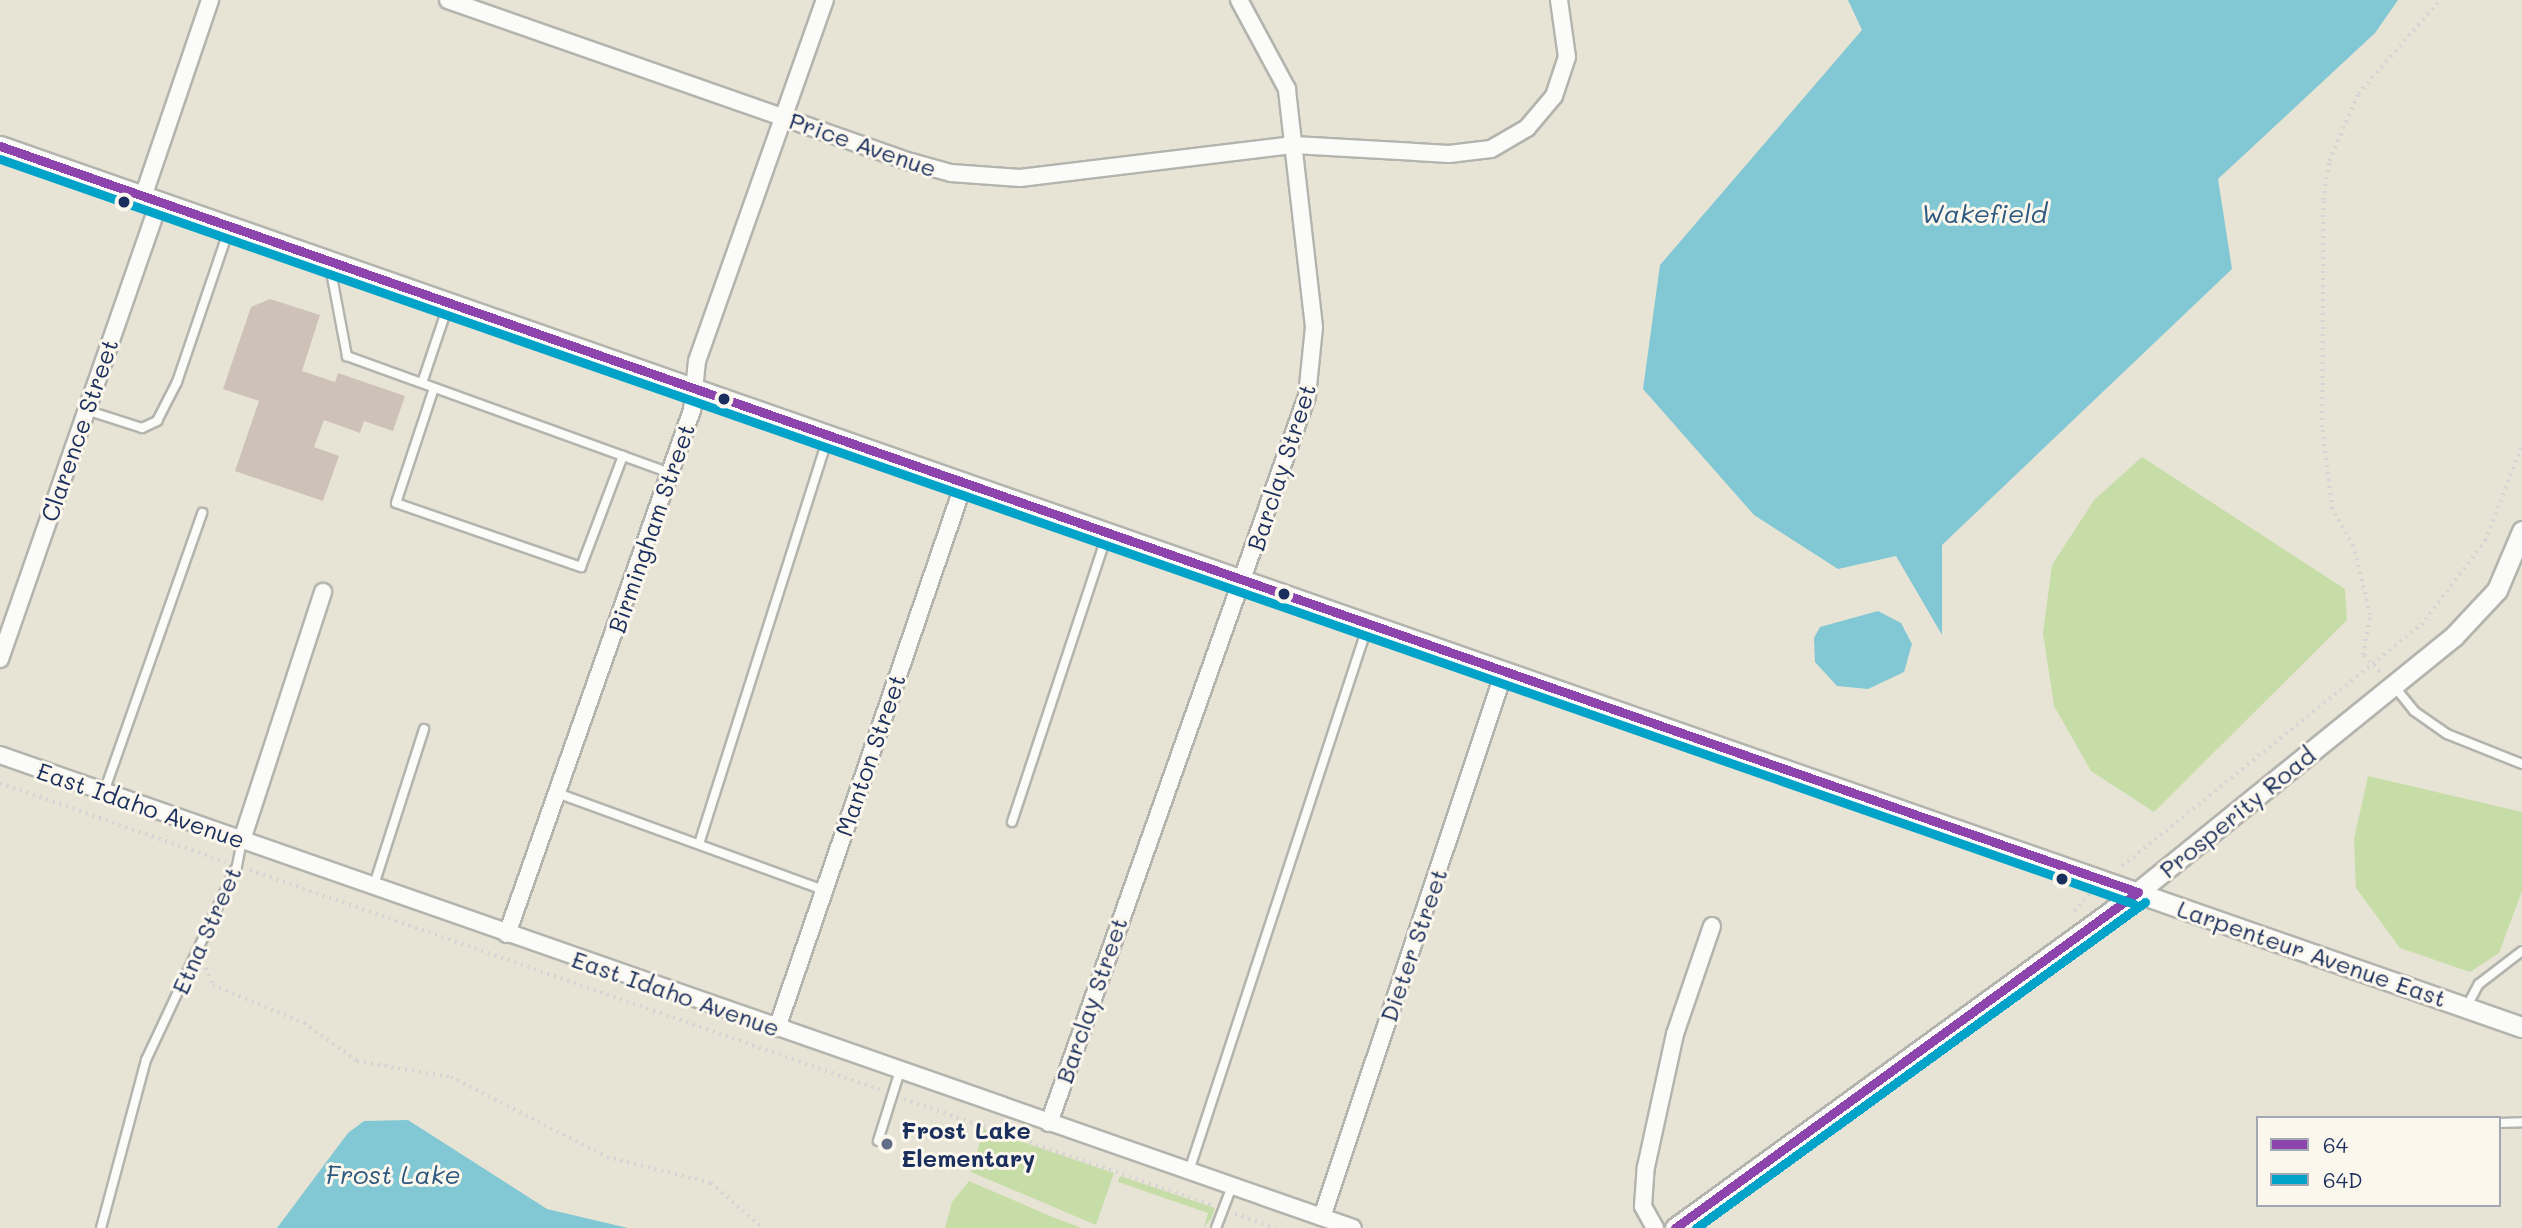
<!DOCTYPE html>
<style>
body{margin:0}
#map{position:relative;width:2522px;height:1228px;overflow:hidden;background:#e7e4d5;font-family:Mali,sans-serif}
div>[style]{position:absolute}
.green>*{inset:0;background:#c7dda8}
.water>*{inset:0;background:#82c7d4}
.building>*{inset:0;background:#cec2b8}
.path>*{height:3.5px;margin-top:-1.75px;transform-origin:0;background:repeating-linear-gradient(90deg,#d3d4d3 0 2px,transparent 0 7px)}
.roads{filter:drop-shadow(2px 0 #b4b4af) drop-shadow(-2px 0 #b4b4af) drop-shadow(0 2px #b4b4af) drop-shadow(0 -2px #b4b4af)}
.service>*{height:8px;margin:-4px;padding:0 4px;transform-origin:4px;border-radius:4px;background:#fbfbf9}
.minor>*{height:16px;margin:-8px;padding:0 8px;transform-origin:8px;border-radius:8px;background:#fbfbf9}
.tertiary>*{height:19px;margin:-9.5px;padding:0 9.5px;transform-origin:9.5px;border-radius:9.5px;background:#fbfbf9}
.bus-1>*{height:9px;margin:-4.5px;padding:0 4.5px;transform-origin:4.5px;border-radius:4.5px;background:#8e44ad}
.bus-2>*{height:9px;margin:-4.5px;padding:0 4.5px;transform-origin:4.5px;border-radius:4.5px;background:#01a3c8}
.dots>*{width:19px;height:19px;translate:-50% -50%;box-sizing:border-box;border:4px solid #fbf7ec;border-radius:50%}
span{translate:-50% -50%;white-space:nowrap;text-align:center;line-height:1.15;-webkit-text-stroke:6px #fbf7ec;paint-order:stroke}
.street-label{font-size:24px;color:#1b2f5e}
.poi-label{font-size:24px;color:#1b2f5e;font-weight:700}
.left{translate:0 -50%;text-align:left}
.water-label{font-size:26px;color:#2d5981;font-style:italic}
.legend{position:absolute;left:2256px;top:1116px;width:245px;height:91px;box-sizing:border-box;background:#fbf7ec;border:2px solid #a1a7b3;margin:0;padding:9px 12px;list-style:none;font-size:21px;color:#1b2f5e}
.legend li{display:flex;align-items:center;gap:14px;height:35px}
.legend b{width:35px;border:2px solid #a1a7b3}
</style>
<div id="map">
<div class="green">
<div style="clip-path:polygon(2142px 457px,2345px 589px,2347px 620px,2154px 812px,2091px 771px,2054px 706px,2043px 633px,2052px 565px,2094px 500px)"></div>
<div style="clip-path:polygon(2368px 776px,2522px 812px,2522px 891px,2499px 953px,2470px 972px,2400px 948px,2356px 888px,2354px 839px)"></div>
<div style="clip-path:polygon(984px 1129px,1114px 1173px,1096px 1225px,971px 1172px)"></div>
<div style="clip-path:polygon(1120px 1176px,1215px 1208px,1211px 1219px,1204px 1227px,1208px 1213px,1118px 1182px)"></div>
<div style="clip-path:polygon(969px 1181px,1055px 1218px,1082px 1228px,945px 1228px,952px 1202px)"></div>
</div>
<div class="water">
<div style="clip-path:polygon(1848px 0,2398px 0,2375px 33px,2218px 179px,2232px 269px,1942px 545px,1942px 635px,1896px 556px,1838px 569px,1754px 515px,1643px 389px,1660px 265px,1862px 30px)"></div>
<div style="clip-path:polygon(1878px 611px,1901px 623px,1912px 644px,1904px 672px,1868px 689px,1837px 686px,1815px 662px,1814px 638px,1820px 627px)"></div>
<div style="clip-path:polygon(408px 1120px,547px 1209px,628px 1228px,277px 1228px,348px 1133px,364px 1121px)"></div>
</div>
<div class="building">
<div style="clip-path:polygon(270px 299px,320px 315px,302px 371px,335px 382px,338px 373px,405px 396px,393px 431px,364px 421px,360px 433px,324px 420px,314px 447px,339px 456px,323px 501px,235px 471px,259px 401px,223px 389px,251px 307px)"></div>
</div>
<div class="path">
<div style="left:2380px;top:672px;width:24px;rotate:-135deg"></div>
<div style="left:2363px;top:655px;width:41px;rotate:-80.1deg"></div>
<div style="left:2370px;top:615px;width:71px;rotate:-103.8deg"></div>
<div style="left:2353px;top:546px;width:43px;rotate:-119.6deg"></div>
<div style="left:2332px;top:509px;width:83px;rotate:-97deg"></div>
<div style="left:2322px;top:427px;width:227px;rotate:-89.7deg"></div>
<div style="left:2323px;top:200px;width:39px;rotate:-81deg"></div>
<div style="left:2329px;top:161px;width:73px;rotate:-66.6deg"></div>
<div style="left:2358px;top:94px;width:125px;rotate:-48.9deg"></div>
<div style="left:0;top:783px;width:239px;rotate:19.3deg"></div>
<div style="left:2122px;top:866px;width:384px;rotate:-38.9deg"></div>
<div style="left:2421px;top:625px;width:106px;rotate:-52.7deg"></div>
<div style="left:2485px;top:541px;width:104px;rotate:-69.1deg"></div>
<div style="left:250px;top:870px;width:668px;rotate:19.22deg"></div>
<div style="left:2074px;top:911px;width:23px;rotate:-47deg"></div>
<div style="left:206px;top:968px;width:18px;rotate:68deg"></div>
<div style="left:213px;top:985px;width:99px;rotate:22.7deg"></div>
<div style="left:304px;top:1023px;width:65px;rotate:35.6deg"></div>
<div style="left:357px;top:1061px;width:95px;rotate:9.7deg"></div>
<div style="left:451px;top:1077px;width:175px;rotate:27.1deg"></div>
<div style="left:607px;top:1157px;width:107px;rotate:14deg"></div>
<div style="left:711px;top:1183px;width:69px;rotate:40.9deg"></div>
<div style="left:904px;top:1099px;width:325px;rotate:19deg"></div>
<div style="left:1235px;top:1214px;width:43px;rotate:18.9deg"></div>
</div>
<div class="roads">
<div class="service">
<div style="left:329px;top:261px;width:97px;rotate:79.3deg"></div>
<div style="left:347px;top:356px;width:344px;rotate:19.9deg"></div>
<div style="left:422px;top:383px;width:84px;rotate:-71.4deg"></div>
<div style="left:434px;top:388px;width:121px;rotate:108.3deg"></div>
<div style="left:396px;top:503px;width:196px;rotate:19.1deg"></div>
<div style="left:581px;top:567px;width:119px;rotate:-69.3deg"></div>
<div style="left:86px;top:410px;width:59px;rotate:17.8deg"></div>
<div style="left:142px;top:428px;width:17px;rotate:-25deg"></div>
<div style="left:157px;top:421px;width:44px;rotate:-62.9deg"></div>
<div style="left:177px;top:382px;width:165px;rotate:-71.2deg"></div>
<div style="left:2394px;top:686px;width:32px;rotate:51deg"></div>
<div style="left:2414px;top:711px;width:40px;rotate:34.9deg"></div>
<div style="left:2447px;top:734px;width:81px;rotate:21.8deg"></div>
<div style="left:104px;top:792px;width:296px;rotate:-70.6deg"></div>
<div style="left:557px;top:793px;width:284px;rotate:20deg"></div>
<div style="left:1012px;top:822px;width:303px;rotate:-71.7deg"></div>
<div style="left:699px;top:844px;width:429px;rotate:-72.4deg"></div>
<div style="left:373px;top:888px;width:167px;rotate:-72.2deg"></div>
<div style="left:2466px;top:1008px;width:27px;rotate:-62deg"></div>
<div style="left:2479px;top:984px;width:54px;rotate:-37.5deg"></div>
<div style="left:2499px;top:1123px;width:23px;rotate:-2deg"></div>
<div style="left:878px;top:1141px;width:73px;rotate:-72.6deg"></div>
<div style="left:1189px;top:1171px;width:575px;rotate:-71.85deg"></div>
<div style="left:101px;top:1228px;width:174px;rotate:-75deg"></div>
<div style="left:146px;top:1060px;width:214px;rotate:-64.9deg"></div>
<div style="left:237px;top:866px;width:26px;rotate:-79deg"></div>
<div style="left:1216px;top:1228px;width:45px;rotate:-69.1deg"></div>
</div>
<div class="minor">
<div style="left:448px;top:0;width:491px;rotate:19.3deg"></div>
<div style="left:911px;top:162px;width:41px;rotate:15.4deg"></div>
<div style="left:951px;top:173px;width:69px;rotate:4.1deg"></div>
<div style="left:1020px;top:178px;width:276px;rotate:-6.9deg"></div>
<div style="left:1294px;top:145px;width:155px;rotate:3.3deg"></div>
<div style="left:1449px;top:154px;width:42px;rotate:-6.8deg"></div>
<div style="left:1491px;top:149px;width:42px;rotate:-30.3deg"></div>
<div style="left:1527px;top:128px;width:42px;rotate:-49.8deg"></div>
<div style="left:1554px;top:96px;width:41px;rotate:-71.6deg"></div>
<div style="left:1567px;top:57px;width:58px;rotate:-98deg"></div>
<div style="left:143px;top:197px;width:208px;rotate:-71.2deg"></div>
<div style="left:0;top:659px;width:483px;rotate:-70.8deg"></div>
<div style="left:0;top:755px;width:1433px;rotate:19.27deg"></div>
<div style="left:242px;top:840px;width:261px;rotate:-71.9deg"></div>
<div style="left:507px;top:934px;width:556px;rotate:-70.55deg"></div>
<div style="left:692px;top:410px;width:49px;rotate:-84.2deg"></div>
<div style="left:697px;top:361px;width:383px;rotate:-70.5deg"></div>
<div style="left:777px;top:1028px;width:576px;rotate:-71.06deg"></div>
<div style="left:1049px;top:1123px;width:771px;rotate:-70.46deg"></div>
<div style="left:1307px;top:396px;width:69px;rotate:-84.2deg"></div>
<div style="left:1314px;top:327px;width:240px;rotate:-96.5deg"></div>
<div style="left:1287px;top:89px;width:101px;rotate:-118.3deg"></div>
<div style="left:1322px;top:1217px;width:575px;rotate:-71.53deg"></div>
<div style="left:1655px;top:1228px;width:25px;rotate:-119deg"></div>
<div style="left:1643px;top:1206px;width:39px;rotate:-86deg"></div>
<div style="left:1646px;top:1167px;width:136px;rotate:-77.7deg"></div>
<div style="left:1675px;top:1034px;width:114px;rotate:-71.1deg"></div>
</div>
<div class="tertiary">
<div style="left:0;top:146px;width:2671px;rotate:19.26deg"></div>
<div style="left:1675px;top:1228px;width:572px;rotate:-35.97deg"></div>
<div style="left:2138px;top:892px;width:407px;rotate:-39deg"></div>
<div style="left:2454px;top:636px;width:63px;rotate:-46.9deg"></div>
<div style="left:2497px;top:590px;width:64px;rotate:-67deg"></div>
</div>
</div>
<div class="bus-1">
<div style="left:0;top:146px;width:2264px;rotate:19.24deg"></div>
<div style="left:1675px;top:1228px;width:572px;rotate:-35.97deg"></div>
</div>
<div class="bus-2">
<div style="left:0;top:159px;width:2260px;rotate:19.24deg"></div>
<div style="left:1696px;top:1228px;width:555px;rotate:-35.98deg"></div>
</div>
<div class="dots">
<div style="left:124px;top:202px;background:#1b2f5e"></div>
<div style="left:724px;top:399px;background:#1b2f5e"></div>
<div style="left:1284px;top:594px;background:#1b2f5e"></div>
<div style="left:2062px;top:879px;background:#1b2f5e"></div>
<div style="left:887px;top:1144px;background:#626e88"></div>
</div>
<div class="street-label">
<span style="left:863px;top:144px;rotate:19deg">Price Avenue</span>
<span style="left:79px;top:430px;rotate:-71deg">Clarence Street</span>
<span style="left:1281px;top:467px;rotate:-72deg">Barclay Street</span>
<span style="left:651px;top:528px;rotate:-71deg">Birmingham Street</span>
<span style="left:870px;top:755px;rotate:-71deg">Manton Street</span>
<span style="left:141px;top:805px;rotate:19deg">East Idaho Avenue</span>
<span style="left:2237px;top:812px;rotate:-39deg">Prosperity Road</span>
<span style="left:206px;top:930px;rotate:-66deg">Etna Street</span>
<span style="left:1413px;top:945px;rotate:-71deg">Dieter Street</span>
<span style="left:2312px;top:953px;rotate:19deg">Larpenteur Avenue East</span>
<span style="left:676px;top:993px;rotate:19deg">East Idaho Avenue</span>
<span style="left:1091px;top:1000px;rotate:-71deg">Barclay Street</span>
</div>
<div class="poi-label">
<span class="left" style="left:901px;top:1144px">Frost Lake<br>Elementary</span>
</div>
<div class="water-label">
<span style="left:1984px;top:214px">Wakefield</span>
<span style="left:393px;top:1175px">Frost Lake</span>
</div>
<ul class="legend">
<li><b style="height:9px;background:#8e44ad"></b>64</li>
<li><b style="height:9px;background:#01a3c8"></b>64D</li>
</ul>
</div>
